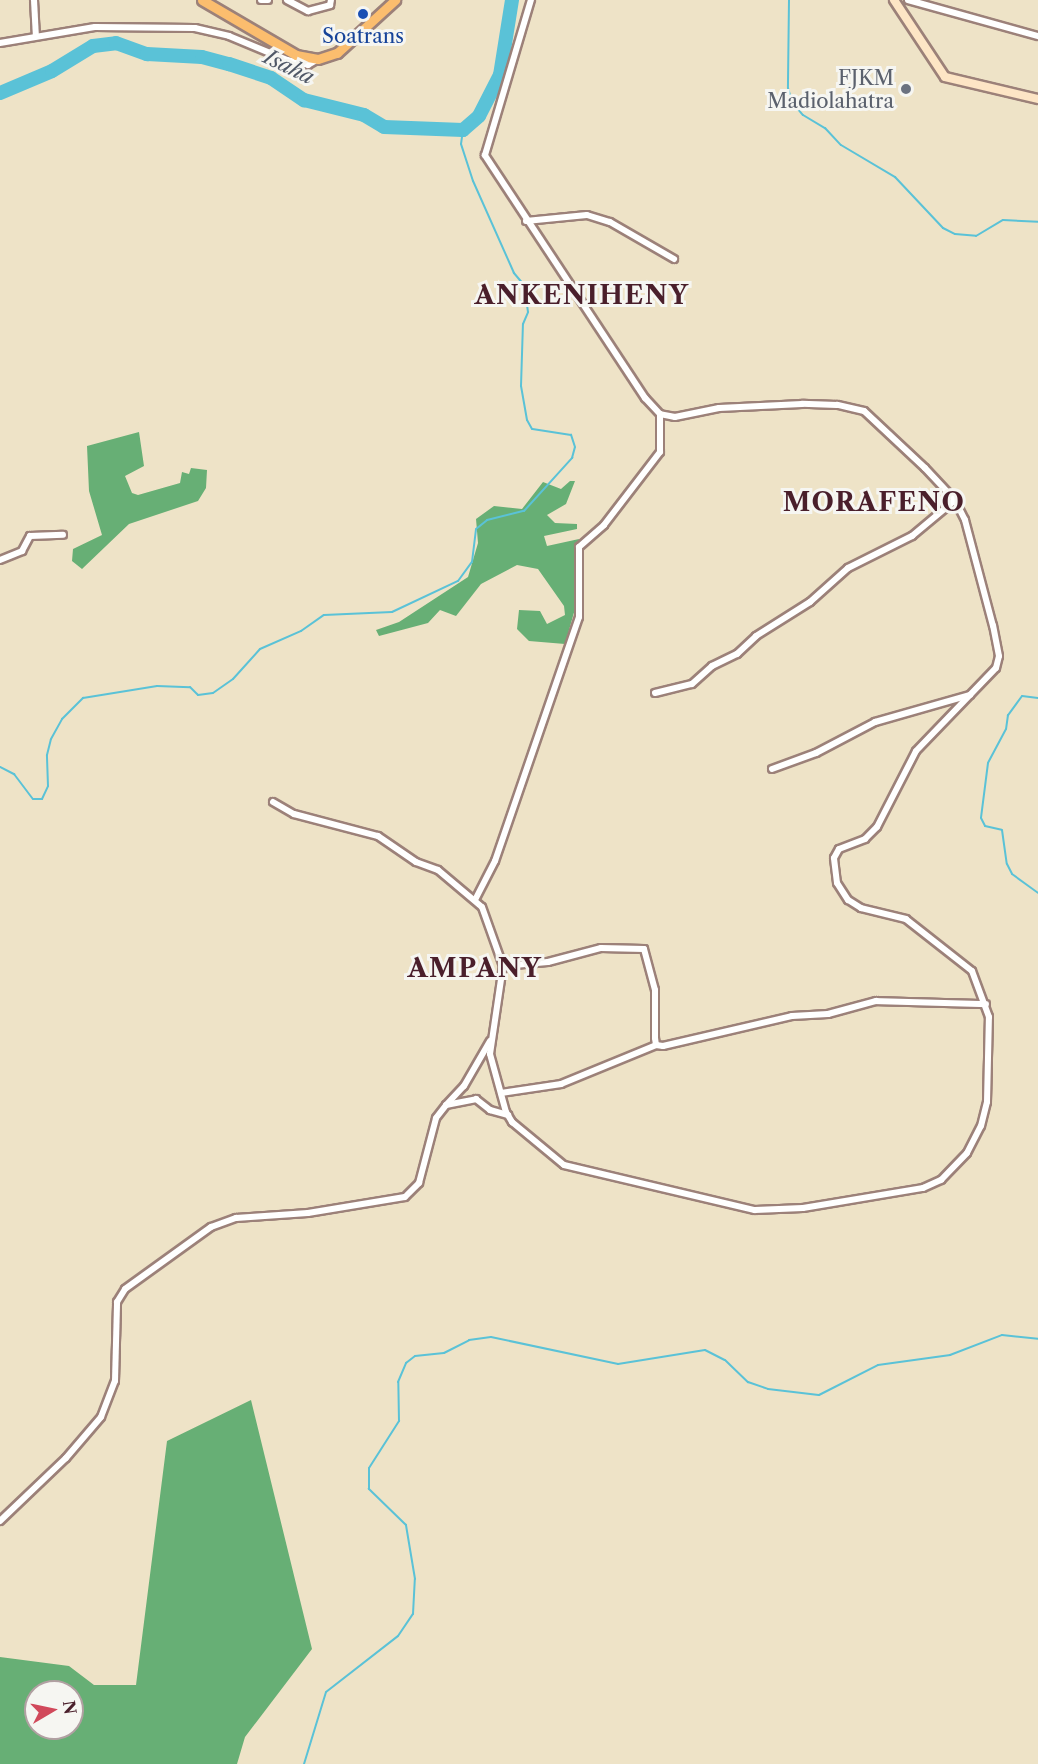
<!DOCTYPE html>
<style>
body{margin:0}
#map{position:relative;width:1038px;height:1764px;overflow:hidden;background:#eee3c7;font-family:"Libre Caslon Text",serif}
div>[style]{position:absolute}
.forest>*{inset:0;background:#67af75}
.stream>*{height:2px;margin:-1px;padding:0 1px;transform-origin:1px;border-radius:1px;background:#5ac2d7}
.river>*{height:14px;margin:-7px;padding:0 7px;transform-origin:7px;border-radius:7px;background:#5ac2d7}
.roads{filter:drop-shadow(2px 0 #9c8179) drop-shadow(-2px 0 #9c8179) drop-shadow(0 2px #9c8179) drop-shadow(0 -2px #9c8179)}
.street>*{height:6px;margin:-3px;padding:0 3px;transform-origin:3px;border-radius:3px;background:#fff}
.secondary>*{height:8px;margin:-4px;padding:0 4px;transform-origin:4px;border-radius:4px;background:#fde5c5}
.primary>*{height:9px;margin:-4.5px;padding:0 4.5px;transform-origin:4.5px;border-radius:4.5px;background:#fbbd6e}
.dots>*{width:16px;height:16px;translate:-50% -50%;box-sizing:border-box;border:3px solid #f6f6f2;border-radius:50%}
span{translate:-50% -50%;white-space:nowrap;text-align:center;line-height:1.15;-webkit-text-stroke:6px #f6f6f2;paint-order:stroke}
.transit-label{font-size:20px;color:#164399}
.worship-label{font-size:20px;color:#5b616d}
.right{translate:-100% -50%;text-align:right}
.water-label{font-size:21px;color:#505867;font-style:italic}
.district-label{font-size:26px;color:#4a1f2b;font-weight:700;letter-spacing:1.5px}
.north{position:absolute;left:24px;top:1680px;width:60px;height:60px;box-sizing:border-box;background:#f6f6f2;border:2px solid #b1a0a2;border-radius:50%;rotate:81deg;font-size:16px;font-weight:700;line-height:24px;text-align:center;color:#4a1f2b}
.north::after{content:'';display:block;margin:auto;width:21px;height:27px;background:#d1495b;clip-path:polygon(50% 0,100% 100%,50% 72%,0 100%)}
</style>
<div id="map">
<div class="forest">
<div style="clip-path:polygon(139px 432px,144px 466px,125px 476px,132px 493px,138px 495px,180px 483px,182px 472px,189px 474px,191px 468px,207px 470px,206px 488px,198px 501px,129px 524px,82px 569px,72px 561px,73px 549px,102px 535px,89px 491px,87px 446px)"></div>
<div style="clip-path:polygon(570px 481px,575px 481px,566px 504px,547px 515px,555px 523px,577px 524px,577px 529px,544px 536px,547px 546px,579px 539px,574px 559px,577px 602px,565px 644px,529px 641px,517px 629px,519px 610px,540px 611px,547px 624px,565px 615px,564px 606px,538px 569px,517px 565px,481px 584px,456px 616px,440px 610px,428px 623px,379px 636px,376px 630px,399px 622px,468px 577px,478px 543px,476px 519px,494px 506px,522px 509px,543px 482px,561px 489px)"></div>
<div style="clip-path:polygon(evenodd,251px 1400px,312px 1649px,245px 1737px,237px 1764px,0 1764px,0 1657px,69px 1666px,94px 1685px,136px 1685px,167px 1441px,251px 1400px,36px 1692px,72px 1692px,72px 1728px,36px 1728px,36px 1692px)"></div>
</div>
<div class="stream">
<div style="left:789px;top:0;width:88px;rotate:90.7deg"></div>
<div style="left:788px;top:88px;width:15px;rotate:74deg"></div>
<div style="left:792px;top:102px;width:17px;rotate:50deg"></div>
<div style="left:803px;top:115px;width:26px;rotate:31deg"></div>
<div style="left:825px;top:128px;width:23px;rotate:47deg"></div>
<div style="left:841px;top:145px;width:63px;rotate:30.7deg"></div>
<div style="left:895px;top:177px;width:70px;rotate:46.7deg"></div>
<div style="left:943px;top:228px;width:13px;rotate:27deg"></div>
<div style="left:955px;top:234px;width:21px;rotate:5deg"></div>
<div style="left:976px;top:236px;width:31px;rotate:-31deg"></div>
<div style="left:1003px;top:220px;width:35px;rotate:3deg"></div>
<div style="left:1038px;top:698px;width:16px;rotate:-173deg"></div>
<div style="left:1022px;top:696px;width:24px;rotate:126deg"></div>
<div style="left:1008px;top:715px;width:14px;rotate:98deg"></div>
<div style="left:1006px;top:729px;width:38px;rotate:118deg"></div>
<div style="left:988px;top:763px;width:55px;rotate:97.3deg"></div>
<div style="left:981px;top:818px;width:9px;rotate:63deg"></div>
<div style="left:985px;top:826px;width:17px;rotate:13deg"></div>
<div style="left:1002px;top:830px;width:34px;rotate:82deg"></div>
<div style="left:1007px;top:864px;width:11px;rotate:63deg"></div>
<div style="left:1012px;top:874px;width:32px;rotate:36deg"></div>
<div style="left:0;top:767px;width:16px;rotate:27deg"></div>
<div style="left:14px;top:774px;width:31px;rotate:53deg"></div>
<div style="left:33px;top:799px;width:9px"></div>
<div style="left:42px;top:799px;width:14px;rotate:-65deg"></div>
<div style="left:48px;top:786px;width:31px;rotate:-92deg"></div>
<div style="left:47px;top:755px;width:16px;rotate:-76deg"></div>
<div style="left:51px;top:739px;width:23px;rotate:-61deg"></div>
<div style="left:62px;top:719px;width:30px;rotate:-45deg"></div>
<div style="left:83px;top:698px;width:75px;rotate:-9.2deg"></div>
<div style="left:157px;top:686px;width:33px;rotate:2deg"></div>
<div style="left:190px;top:687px;width:11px;rotate:45deg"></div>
<div style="left:198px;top:695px;width:15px;rotate:-8deg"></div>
<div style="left:213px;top:693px;width:24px;rotate:-35deg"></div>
<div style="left:233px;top:679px;width:40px;rotate:-48deg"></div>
<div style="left:260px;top:649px;width:45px;rotate:-23.7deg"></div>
<div style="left:301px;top:631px;width:28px;rotate:-35deg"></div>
<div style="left:324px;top:615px;width:68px;rotate:-2.5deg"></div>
<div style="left:392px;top:612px;width:73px;rotate:-25.2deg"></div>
<div style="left:458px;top:581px;width:24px;rotate:-54deg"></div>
<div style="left:472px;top:562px;width:33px;rotate:-83deg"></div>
<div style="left:476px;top:529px;width:14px;rotate:-39deg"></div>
<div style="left:487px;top:520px;width:38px;rotate:-14deg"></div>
<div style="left:524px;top:511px;width:72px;rotate:-47.8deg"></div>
<div style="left:572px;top:458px;width:11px;rotate:-75deg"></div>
<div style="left:575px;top:447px;width:13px;rotate:-108deg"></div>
<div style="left:571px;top:435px;width:39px;rotate:-171deg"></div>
<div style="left:532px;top:429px;width:10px;rotate:-119deg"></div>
<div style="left:527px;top:420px;width:35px;rotate:-100deg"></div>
<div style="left:521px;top:386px;width:62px;rotate:-88.2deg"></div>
<div style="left:523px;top:324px;width:13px;rotate:-67deg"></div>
<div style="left:528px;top:312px;width:27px;rotate:-98deg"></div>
<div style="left:524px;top:285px;width:16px;rotate:-130deg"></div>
<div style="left:514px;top:273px;width:101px;rotate:-114deg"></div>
<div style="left:473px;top:181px;width:39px;rotate:-108deg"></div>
<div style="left:461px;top:144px;width:14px;rotate:-82deg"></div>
<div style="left:304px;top:1764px;width:75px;rotate:-73deg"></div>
<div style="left:326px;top:1692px;width:91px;rotate:-37.9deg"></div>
<div style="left:398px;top:1636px;width:27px;rotate:-56deg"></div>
<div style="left:413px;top:1614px;width:35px;rotate:-87deg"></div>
<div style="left:415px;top:1579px;width:55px;rotate:-99.5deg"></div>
<div style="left:406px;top:1525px;width:52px;rotate:-135.8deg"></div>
<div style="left:369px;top:1489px;width:21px;rotate:-90deg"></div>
<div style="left:369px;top:1468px;width:56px;rotate:-57.4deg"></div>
<div style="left:399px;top:1421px;width:39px;rotate:-91deg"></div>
<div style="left:398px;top:1382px;width:21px;rotate:-67deg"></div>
<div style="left:406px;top:1363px;width:11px;rotate:-38deg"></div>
<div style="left:415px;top:1356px;width:29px;rotate:-6deg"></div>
<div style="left:444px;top:1353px;width:28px;rotate:-27deg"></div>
<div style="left:469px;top:1340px;width:22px;rotate:-8deg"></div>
<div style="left:491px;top:1337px;width:130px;rotate:12deg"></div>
<div style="left:618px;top:1364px;width:88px;rotate:-9.1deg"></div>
<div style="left:705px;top:1350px;width:22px;rotate:27deg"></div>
<div style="left:725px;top:1360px;width:32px;rotate:44deg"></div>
<div style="left:748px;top:1382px;width:21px;rotate:19deg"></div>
<div style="left:768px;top:1389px;width:51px;rotate:6.7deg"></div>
<div style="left:819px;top:1395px;width:66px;rotate:-27deg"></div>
<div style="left:878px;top:1365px;width:73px;rotate:-7.9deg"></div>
<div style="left:950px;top:1355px;width:56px;rotate:-21deg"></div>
<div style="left:1002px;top:1335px;width:36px;rotate:6deg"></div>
</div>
<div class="river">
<div style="left:0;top:93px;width:56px;rotate:-22.9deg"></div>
<div style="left:52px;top:71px;width:48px;rotate:-31.4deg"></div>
<div style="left:93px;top:46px;width:23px;rotate:-7deg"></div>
<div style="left:116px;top:43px;width:33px;rotate:20deg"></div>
<div style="left:147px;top:54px;width:55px;rotate:3.1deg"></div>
<div style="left:202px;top:57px;width:28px;rotate:15deg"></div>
<div style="left:229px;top:64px;width:44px;rotate:18.4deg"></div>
<div style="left:271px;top:78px;width:40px;rotate:34deg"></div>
<div style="left:304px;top:100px;width:62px;rotate:14deg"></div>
<div style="left:364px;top:115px;width:23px;rotate:31deg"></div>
<div style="left:384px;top:127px;width:79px;rotate:2.2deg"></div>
<div style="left:463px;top:130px;width:21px;rotate:-41deg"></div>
<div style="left:479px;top:116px;width:46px;rotate:-62.9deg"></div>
<div style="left:500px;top:75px;width:76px;rotate:-80.9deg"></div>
</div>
<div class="roads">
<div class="street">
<div style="left:34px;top:0;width:36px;rotate:87deg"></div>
<div style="left:261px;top:0;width:7px"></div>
<div style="left:287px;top:0;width:24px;rotate:28deg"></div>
<div style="left:308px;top:11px;width:23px;rotate:-15deg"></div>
<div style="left:330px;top:5px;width:5px;rotate:-79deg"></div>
<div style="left:908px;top:0;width:135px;rotate:15.5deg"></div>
<div style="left:0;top:43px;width:96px;rotate:-9.6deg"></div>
<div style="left:95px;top:27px;width:100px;rotate:0.6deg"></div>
<div style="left:195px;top:28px;width:35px;rotate:13deg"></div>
<div style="left:229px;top:36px;width:63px;rotate:22.5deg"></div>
<div style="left:287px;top:60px;width:22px;rotate:13deg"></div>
<div style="left:308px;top:65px;width:12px;rotate:-31deg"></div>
<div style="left:526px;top:221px;width:61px;rotate:-5.6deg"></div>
<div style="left:587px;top:215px;width:24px;rotate:17deg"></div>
<div style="left:610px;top:222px;width:74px;rotate:30deg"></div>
<div style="left:0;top:560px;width:24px;rotate:-22deg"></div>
<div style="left:22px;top:551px;width:17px;rotate:-62deg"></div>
<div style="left:30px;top:536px;width:33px;rotate:-2deg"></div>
<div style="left:655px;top:693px;width:38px;rotate:-14deg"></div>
<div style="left:692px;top:684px;width:27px;rotate:-42deg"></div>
<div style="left:712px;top:666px;width:28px;rotate:-26deg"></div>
<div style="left:737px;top:654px;width:26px;rotate:-43deg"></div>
<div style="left:756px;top:636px;width:64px;rotate:-32.2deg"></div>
<div style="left:810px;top:602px;width:51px;rotate:-41.8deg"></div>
<div style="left:848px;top:568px;width:72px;rotate:-26.6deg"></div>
<div style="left:912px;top:536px;width:56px;rotate:-39.9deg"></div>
<div style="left:772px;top:769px;width:47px;rotate:-20deg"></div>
<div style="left:816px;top:753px;width:67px;rotate:-27.7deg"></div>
<div style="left:875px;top:722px;width:99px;rotate:-15.9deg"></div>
<div style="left:273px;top:802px;width:24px;rotate:30deg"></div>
<div style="left:294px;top:814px;width:87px;rotate:14.7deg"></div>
<div style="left:378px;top:836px;width:46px;rotate:34.4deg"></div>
<div style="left:416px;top:862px;width:23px;rotate:20deg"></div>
<div style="left:438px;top:870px;width:57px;rotate:40.1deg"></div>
<div style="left:482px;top:907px;width:63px;rotate:70.4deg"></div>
<div style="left:503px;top:966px;width:89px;rotate:98.4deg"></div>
<div style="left:490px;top:1054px;width:60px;rotate:74.6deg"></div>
<div style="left:506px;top:1112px;width:12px;rotate:59deg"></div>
<div style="left:512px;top:1122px;width:67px;rotate:39.6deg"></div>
<div style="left:564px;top:1165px;width:196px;rotate:13.3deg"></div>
<div style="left:755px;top:1210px;width:48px;rotate:-2.4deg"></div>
<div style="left:803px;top:1208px;width:122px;rotate:-9.5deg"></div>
<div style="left:923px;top:1188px;width:20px;rotate:-24deg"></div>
<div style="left:941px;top:1180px;width:37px;rotate:-46deg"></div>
<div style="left:967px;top:1153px;width:30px;rotate:-63deg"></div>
<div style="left:981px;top:1126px;width:25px;rotate:-76deg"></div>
<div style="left:987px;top:1102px;width:85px;rotate:-88.7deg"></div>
<div style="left:989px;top:1017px;width:49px;rotate:-110.3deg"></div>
<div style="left:972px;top:971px;width:84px;rotate:-141.8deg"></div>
<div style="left:906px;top:919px;width:46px;rotate:-166.3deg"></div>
<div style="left:861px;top:908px;width:15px;rotate:-148deg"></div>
<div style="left:848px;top:900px;width:20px;rotate:-123deg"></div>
<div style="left:837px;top:883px;width:25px;rotate:-97deg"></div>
<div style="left:834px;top:858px;width:10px;rotate:-61deg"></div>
<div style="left:839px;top:849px;width:28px;rotate:-21deg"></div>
<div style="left:865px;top:839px;width:17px;rotate:-45deg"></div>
<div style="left:877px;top:827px;width:85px;rotate:-62.8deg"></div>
<div style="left:916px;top:751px;width:115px;rotate:-46.1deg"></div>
<div style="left:996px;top:668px;width:12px;rotate:-76deg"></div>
<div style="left:999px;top:656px;width:31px;rotate:-101deg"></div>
<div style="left:993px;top:626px;width:110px;rotate:-104.8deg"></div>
<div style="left:965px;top:520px;width:22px;rotate:-117deg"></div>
<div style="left:955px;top:500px;width:44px;rotate:-133.2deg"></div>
<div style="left:925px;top:468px;width:83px;rotate:-136.9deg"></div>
<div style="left:864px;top:411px;width:28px;rotate:-167deg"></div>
<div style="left:837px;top:405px;width:35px;rotate:-178deg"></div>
<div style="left:802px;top:404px;width:83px;rotate:177.2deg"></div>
<div style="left:719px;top:408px;width:45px;rotate:168.4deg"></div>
<div style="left:675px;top:417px;width:15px;rotate:-169deg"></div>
<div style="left:660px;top:414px;width:22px;rotate:-133deg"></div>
<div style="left:645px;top:398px;width:291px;rotate:-123.4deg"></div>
<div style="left:485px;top:155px;width:162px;rotate:-73.5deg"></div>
<div style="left:475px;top:900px;width:44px;rotate:-62.9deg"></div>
<div style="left:495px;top:861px;width:258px;rotate:-71deg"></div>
<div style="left:579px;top:617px;width:70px;rotate:-90deg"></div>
<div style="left:579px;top:547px;width:33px;rotate:-41deg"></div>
<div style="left:604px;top:525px;width:92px;rotate:-52.5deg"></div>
<div style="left:660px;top:452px;width:38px;rotate:-90deg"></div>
<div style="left:503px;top:966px;width:45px;rotate:-5.1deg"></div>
<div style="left:548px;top:962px;width:55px;rotate:-14.8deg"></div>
<div style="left:601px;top:948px;width:43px;rotate:1.3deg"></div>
<div style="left:644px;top:949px;width:42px;rotate:75deg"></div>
<div style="left:655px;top:990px;width:48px;rotate:90deg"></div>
<div style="left:655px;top:1038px;width:7px;rotate:82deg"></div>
<div style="left:656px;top:1045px;width:7px;rotate:8deg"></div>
<div style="left:663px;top:1046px;width:132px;rotate:-13.1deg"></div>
<div style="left:792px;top:1016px;width:36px;rotate:-3deg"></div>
<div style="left:828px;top:1014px;width:50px;rotate:-15.2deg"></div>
<div style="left:876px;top:1001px;width:110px;rotate:1.6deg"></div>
<div style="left:501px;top:1093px;width:61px;rotate:-8.5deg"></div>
<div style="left:561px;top:1084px;width:103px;rotate:-22.3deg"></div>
<div style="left:447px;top:1104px;width:25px;rotate:-47deg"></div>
<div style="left:464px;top:1086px;width:52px;rotate:-60deg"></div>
<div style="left:0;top:1521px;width:91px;rotate:-43.7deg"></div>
<div style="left:66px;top:1458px;width:54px;rotate:-49.5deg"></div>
<div style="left:101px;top:1417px;width:39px;rotate:-69deg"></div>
<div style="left:115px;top:1381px;width:79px;rotate:-88.5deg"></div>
<div style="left:117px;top:1302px;width:15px;rotate:-58deg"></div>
<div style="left:125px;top:1289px;width:106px;rotate:-35.8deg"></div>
<div style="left:211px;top:1227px;width:27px;rotate:-20deg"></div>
<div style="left:236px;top:1218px;width:72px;rotate:-4deg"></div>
<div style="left:308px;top:1213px;width:98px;rotate:-9.4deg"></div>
<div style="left:405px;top:1197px;width:20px;rotate:-45deg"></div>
<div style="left:419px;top:1183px;width:67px;rotate:-75.3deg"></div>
<div style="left:436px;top:1118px;width:16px;rotate:-52deg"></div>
<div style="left:446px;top:1105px;width:31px;rotate:-11deg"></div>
<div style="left:476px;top:1099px;width:18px;rotate:38deg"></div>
<div style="left:490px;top:1110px;width:19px;rotate:16deg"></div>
</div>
<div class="secondary">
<div style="left:894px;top:0;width:92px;rotate:56.5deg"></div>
<div style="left:945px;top:77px;width:96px;rotate:13.3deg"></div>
</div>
<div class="primary">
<div style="left:202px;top:0;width:109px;rotate:30.3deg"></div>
<div style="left:296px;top:55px;width:22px;rotate:10deg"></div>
<div style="left:318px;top:59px;width:20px;rotate:-18deg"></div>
<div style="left:337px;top:53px;width:79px;rotate:-42.4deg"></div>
</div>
</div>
<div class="dots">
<div style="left:363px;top:14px;background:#1a4fb4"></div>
<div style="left:906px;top:89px;background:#6b7280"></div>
</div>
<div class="transit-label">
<span style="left:363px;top:36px">Soatrans</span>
</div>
<div class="worship-label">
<span class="right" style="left:894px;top:90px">FJKM<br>Madiolahatra</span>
</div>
<div class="water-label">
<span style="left:289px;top:67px;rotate:26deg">Isaha</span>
</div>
<div class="district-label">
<span style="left:582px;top:296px">ANKENIHENY</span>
<span style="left:874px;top:503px">MORAFENO</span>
<span style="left:475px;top:969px">AMPANY</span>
</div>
<div class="north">N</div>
</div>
